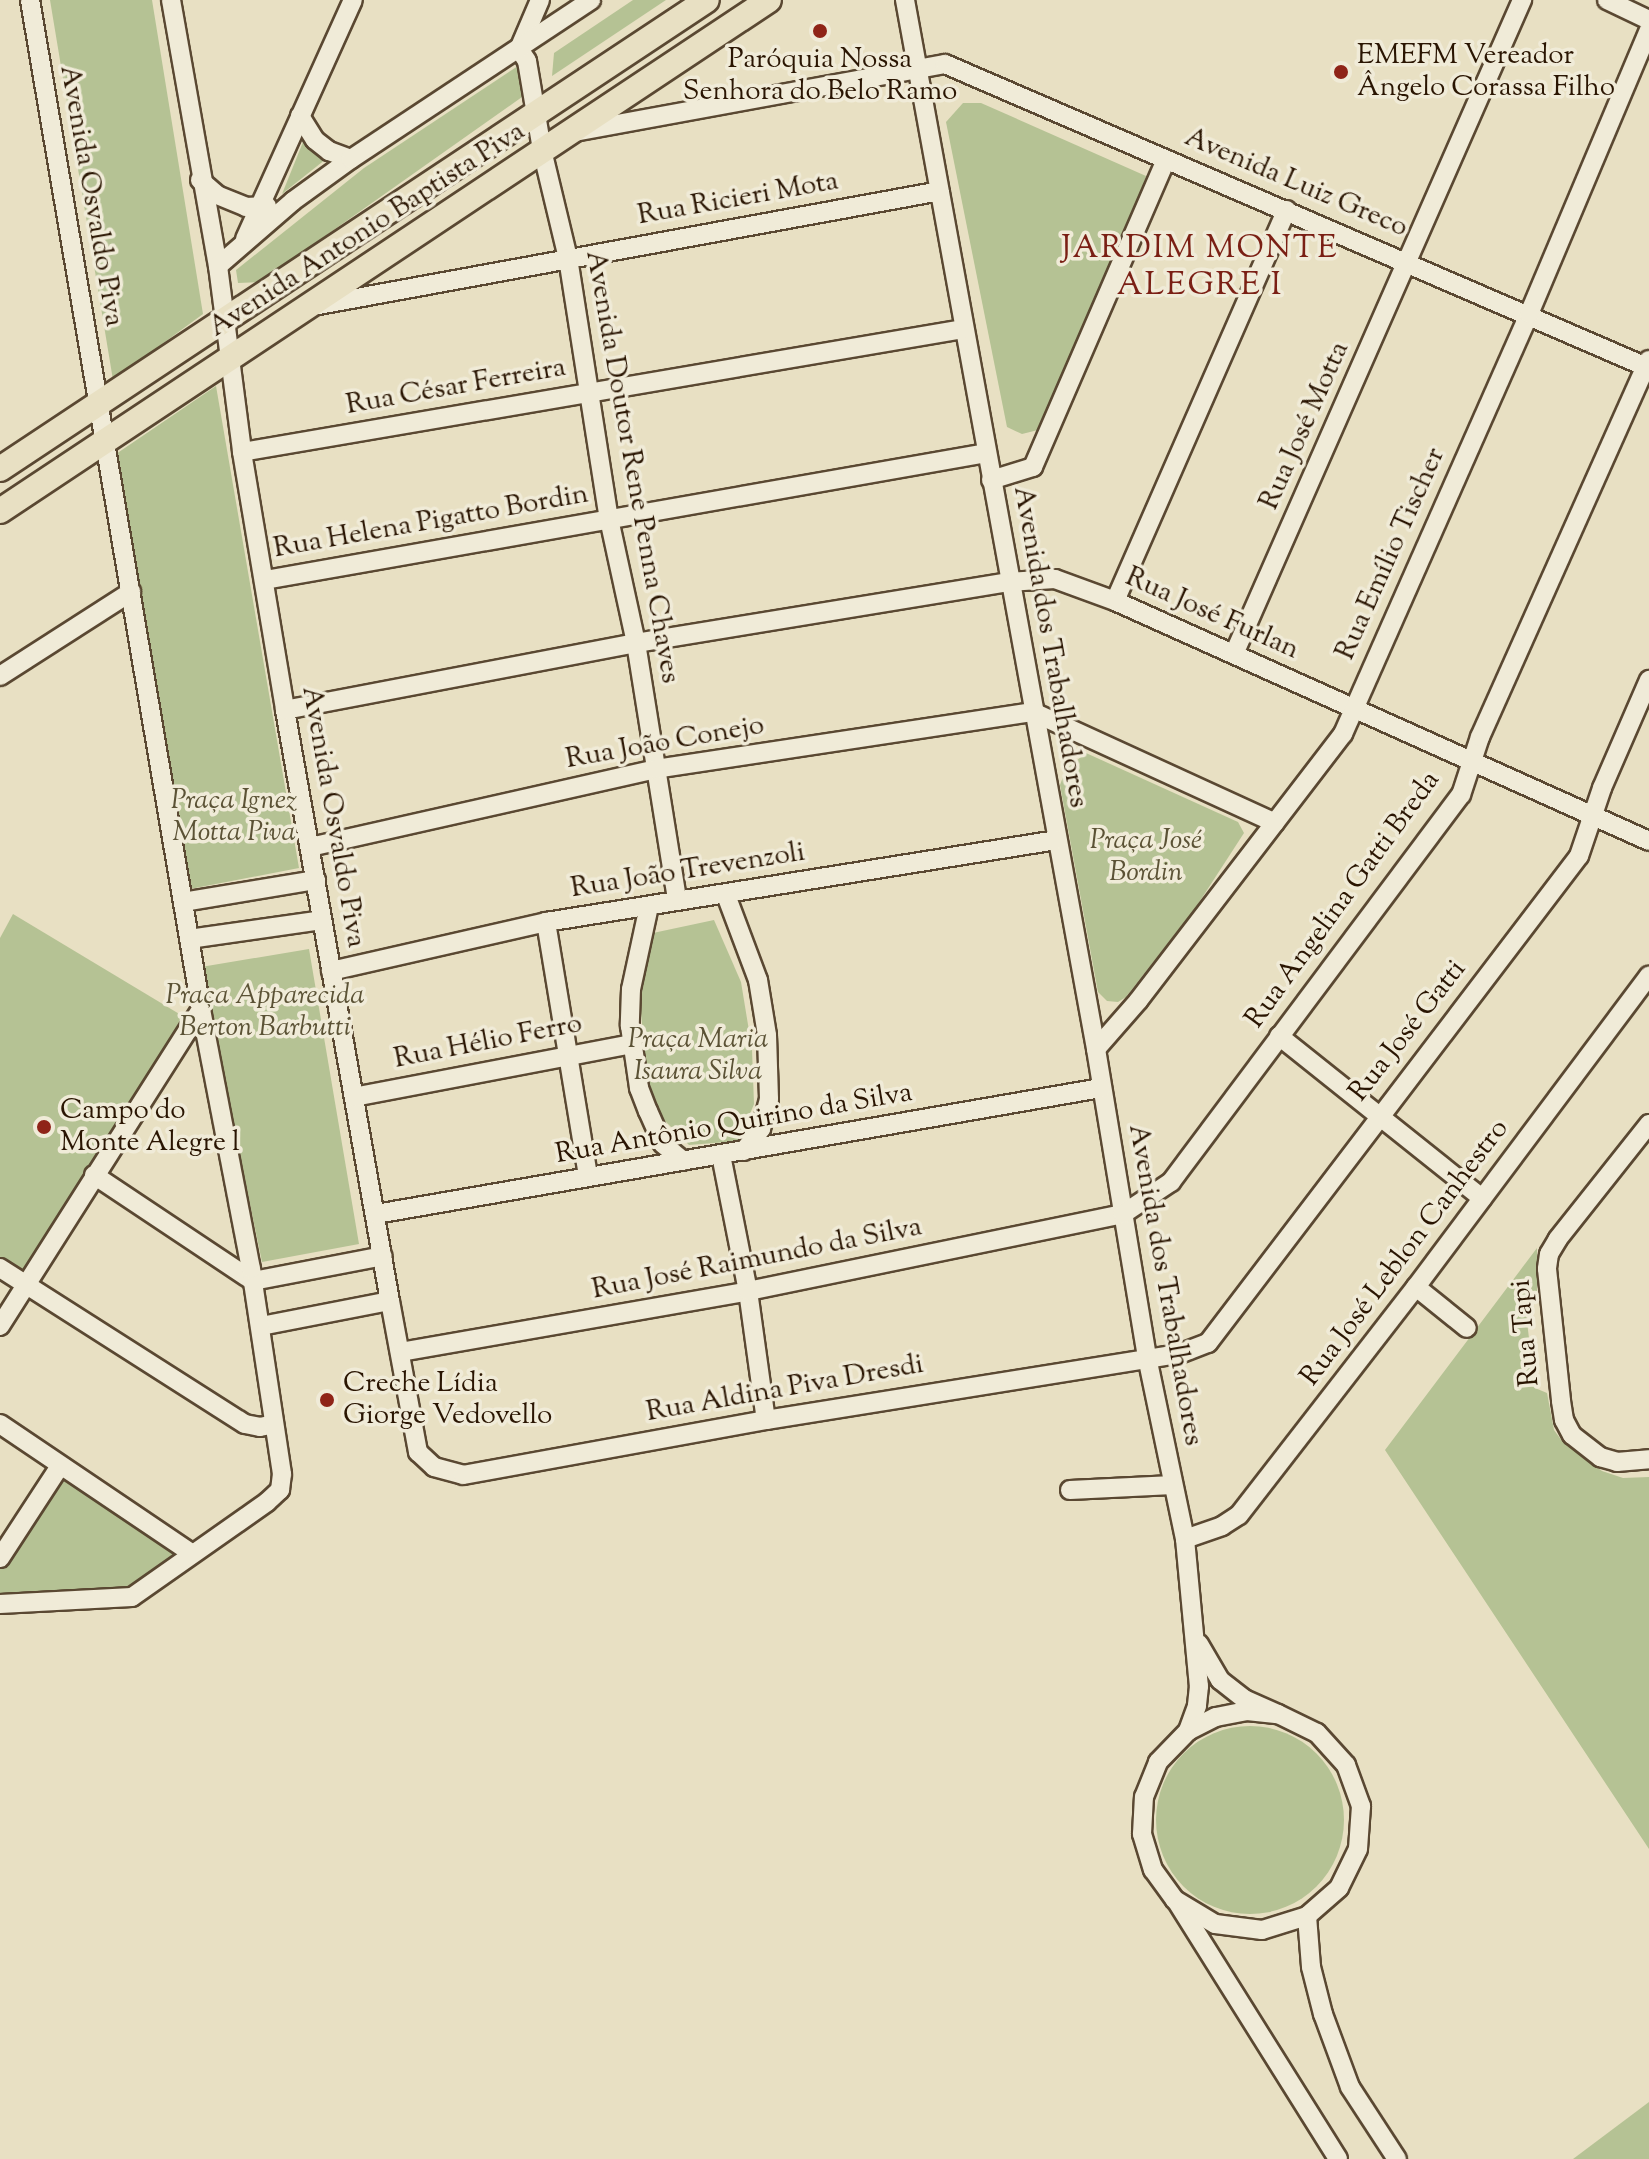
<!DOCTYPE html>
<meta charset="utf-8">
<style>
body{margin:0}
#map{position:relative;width:1649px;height:2159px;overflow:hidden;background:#e8e0c3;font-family:"Sorts Mill Goudy",serif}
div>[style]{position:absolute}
.green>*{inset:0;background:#b5c294}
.round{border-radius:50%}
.roads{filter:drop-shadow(2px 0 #5a4832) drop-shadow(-2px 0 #5a4832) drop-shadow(0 2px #5a4832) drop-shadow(0 -2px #5a4832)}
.minor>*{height:18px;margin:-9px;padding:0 9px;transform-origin:9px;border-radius:9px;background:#f0ebd8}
.major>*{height:24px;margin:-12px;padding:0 12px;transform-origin:12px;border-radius:12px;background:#e8e0c3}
.dots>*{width:22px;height:22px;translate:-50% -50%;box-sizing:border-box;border:4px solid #f0ebd8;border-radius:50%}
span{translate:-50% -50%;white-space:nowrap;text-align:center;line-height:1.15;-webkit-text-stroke:7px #f0ebd8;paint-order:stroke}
.poi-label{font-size:28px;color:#2a1502}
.left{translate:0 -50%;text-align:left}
.street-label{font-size:28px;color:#2a1502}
.park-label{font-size:28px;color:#5b5235;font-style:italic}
.quarter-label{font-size:32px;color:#7a1f14;letter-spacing:2px}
</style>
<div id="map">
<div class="green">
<div style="clip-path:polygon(50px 0,152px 0,203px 314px,113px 380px)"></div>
<div style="clip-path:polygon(633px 0,666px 0,552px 76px,554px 53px)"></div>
<div style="clip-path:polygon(518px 66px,522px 97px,260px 282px,238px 283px,236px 270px,364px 168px)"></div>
<div style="clip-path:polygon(963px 103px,981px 103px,1146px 176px,1130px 224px,1042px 429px,1022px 434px,1007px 427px,946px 122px)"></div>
<div style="clip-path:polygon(303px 142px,326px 159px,282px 194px)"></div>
<div style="clip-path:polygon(216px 386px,299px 868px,190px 889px,116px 454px)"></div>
<div style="clip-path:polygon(1086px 753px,1238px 822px,1244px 833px,1196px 907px,1126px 997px,1118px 1002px,1107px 1001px,1098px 992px,1060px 785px,1066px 769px)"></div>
<div style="clip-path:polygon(13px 914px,186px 1018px,23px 1274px,0 1259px,0 938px)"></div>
<div style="clip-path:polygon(714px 920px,741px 982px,752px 1049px,754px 1104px,739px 1141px,689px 1145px,650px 1106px,640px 1003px,653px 933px)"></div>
<div style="clip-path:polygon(309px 949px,359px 1244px,262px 1262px,201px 967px)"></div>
<div style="clip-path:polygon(1537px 1248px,1537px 1295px,1525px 1305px,1535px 1388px,1547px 1393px,1554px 1430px,1562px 1441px,1602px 1471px,1623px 1478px,1649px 1477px,1649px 1849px,1385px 1450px)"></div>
<div style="clip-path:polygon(61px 1476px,178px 1555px,131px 1589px,0 1594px,0 1569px)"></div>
<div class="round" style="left:1156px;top:1726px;width:188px;height:188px"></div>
<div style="clip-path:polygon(1649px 2102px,1649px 2159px,1573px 2159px)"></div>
</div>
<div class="roads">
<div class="minor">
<div style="left:171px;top:0;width:270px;rotate:80deg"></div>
<div style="left:218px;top:266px;width:188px;rotate:82.6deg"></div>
<div style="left:242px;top:452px;width:262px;rotate:80.5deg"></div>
<div style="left:285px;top:710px;width:600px;rotate:79.93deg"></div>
<div style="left:390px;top:1301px;width:154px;rotate:79.5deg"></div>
<div style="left:418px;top:1452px;width:22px;rotate:43deg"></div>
<div style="left:434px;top:1467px;width:30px;rotate:15deg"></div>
<div style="left:463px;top:1475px;width:308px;rotate:-10.3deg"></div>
<div style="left:766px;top:1420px;width:418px;rotate:-9.1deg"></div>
<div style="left:1179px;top:1354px;width:31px;rotate:-21deg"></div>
<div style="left:1208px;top:1343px;width:612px;rotate:-52.7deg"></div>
<div style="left:1579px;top:856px;width:72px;rotate:-71.3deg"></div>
<div style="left:1602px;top:788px;width:118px;rotate:-66.5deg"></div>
<div style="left:540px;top:0;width:53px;rotate:113.2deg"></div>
<div style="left:519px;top:49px;width:14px;rotate:56deg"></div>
<div style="left:527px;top:61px;width:90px;rotate:80.4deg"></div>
<div style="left:542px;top:150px;width:111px;rotate:76.5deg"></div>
<div style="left:568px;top:258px;width:264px;rotate:81.1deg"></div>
<div style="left:609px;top:519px;width:127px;rotate:77.7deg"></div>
<div style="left:636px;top:643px;width:260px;rotate:80.9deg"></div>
<div style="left:905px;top:0;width:1066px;rotate:79.68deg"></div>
<div style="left:1096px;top:1049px;width:312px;rotate:80.6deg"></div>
<div style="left:1147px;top:1357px;width:186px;rotate:78.2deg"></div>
<div style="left:1185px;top:1539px;width:148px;rotate:84.6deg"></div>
<div style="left:1199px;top:1686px;width:20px;rotate:96deg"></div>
<div style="left:1197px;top:1706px;width:27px;rotate:110deg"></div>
<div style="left:1607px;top:0;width:47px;rotate:25.5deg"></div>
<div style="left:300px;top:116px;width:28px;rotate:58deg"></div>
<div style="left:315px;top:140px;width:18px;rotate:38deg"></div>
<div style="left:329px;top:151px;width:23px;rotate:20deg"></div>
<div style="left:574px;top:132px;width:377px;rotate:-10.4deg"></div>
<div style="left:945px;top:64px;width:767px;rotate:23.36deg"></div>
<div style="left:200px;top:180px;width:23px;rotate:41deg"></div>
<div style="left:217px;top:195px;width:31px;rotate:22deg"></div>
<div style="left:246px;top:207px;width:21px;rotate:-3deg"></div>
<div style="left:245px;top:239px;width:262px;rotate:-65.7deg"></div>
<div style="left:218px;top:266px;width:99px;rotate:-40.9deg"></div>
<div style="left:293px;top:201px;width:72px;rotate:-35.9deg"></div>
<div style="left:351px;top:159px;width:288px;rotate:-33.5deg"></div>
<div style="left:313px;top:306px;width:637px;rotate:-10.39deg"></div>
<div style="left:242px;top:452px;width:731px;rotate:-9.68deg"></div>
<div style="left:991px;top:480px;width:44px;rotate:-17.2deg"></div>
<div style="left:1033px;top:467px;width:335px;rotate:-66.6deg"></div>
<div style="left:265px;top:580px;width:732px;rotate:-9.99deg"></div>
<div style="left:1115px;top:601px;width:427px;rotate:-66.3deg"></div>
<div style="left:1234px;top:654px;width:715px;rotate:-66.23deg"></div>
<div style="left:0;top:676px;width:156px;rotate:-32.7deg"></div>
<div style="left:285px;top:710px;width:357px;rotate:-10.8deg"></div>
<div style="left:636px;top:643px;width:377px;rotate:-9.3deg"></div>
<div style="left:1008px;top:582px;width:47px;rotate:-3.7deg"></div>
<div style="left:1055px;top:579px;width:64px;rotate:20.1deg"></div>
<div style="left:1115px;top:601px;width:585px;rotate:24.2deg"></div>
<div style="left:310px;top:847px;width:354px;rotate:-12.7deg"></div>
<div style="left:655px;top:769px;width:382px;rotate:-8.6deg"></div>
<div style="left:1033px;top:712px;width:266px;rotate:24.6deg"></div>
<div style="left:726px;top:895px;width:91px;rotate:69.4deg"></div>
<div style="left:758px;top:980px;width:56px;rotate:80.7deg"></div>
<div style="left:767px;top:1035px;width:64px;rotate:88.2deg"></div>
<div style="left:769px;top:1099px;width:31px;rotate:105deg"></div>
<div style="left:761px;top:1129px;width:28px;rotate:128deg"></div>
<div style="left:183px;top:902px;width:135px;rotate:-9.4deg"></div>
<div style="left:649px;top:906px;width:85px;rotate:102.2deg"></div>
<div style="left:631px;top:989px;width:37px;rotate:92deg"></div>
<div style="left:630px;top:1026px;width:63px;rotate:81.7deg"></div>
<div style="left:639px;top:1088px;width:25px;rotate:69deg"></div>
<div style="left:648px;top:1111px;width:36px;rotate:66deg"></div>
<div style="left:663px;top:1144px;width:26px;rotate:40deg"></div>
<div style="left:546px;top:922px;width:258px;rotate:80.6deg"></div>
<div style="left:189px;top:939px;width:134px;rotate:-8.1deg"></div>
<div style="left:331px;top:971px;width:221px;rotate:-12.8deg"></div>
<div style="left:546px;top:922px;width:518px;rotate:-9.12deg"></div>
<div style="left:1279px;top:1036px;width:260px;rotate:38.6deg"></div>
<div style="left:1096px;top:1049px;width:64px;rotate:-48.8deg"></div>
<div style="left:1138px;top:1001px;width:337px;rotate:-52.5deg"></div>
<div style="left:1343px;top:734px;width:459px;rotate:-66.1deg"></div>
<div style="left:1529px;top:314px;width:308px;rotate:-67.1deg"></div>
<div style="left:354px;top:1097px;width:284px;rotate:-10.8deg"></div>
<div style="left:1649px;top:1124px;width:147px;rotate:128.4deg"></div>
<div style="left:1558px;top:1239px;width:17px;rotate:121deg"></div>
<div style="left:1549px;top:1254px;width:15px;rotate:98deg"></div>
<div style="left:1547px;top:1269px;width:133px;rotate:83.9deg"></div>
<div style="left:1561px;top:1401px;width:19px;rotate:81deg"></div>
<div style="left:1564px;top:1420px;width:17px;rotate:62deg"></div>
<div style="left:1572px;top:1435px;width:36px;rotate:38deg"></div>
<div style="left:1600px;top:1457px;width:18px;rotate:16deg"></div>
<div style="left:1617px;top:1462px;width:32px;rotate:-5deg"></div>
<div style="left:721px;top:1155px;width:139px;rotate:78.8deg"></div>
<div style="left:748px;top:1291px;width:130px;rotate:82.1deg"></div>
<div style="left:94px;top:1175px;width:191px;rotate:33.7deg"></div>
<div style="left:376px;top:1214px;width:736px;rotate:-9.86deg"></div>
<div style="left:0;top:1268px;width:290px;rotate:32.5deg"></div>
<div style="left:245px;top:1424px;width:15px;rotate:11deg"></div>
<div style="left:260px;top:1427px;width:14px;rotate:-12deg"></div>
<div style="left:253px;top:1281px;width:132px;rotate:-10.9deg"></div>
<div style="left:1416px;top:1287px;width:65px;rotate:38.8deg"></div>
<div style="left:0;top:1326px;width:375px;rotate:-57.6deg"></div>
<div style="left:261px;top:1326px;width:131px;rotate:-11deg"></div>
<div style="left:400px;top:1352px;width:353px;rotate:-9.9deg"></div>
<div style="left:748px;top:1291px;width:383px;rotate:-11.6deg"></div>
<div style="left:1123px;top:1214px;width:58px;rotate:-33.7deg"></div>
<div style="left:1171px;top:1182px;width:484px;rotate:-53.2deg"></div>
<div style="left:1461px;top:795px;width:61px;rotate:-71.9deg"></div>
<div style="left:1480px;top:737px;width:413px;rotate:-65.9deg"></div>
<div style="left:0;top:1424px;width:230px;rotate:34deg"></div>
<div style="left:1070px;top:1490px;width:103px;rotate:-2.8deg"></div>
<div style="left:1185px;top:1539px;width:39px;rotate:-19deg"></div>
<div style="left:1222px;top:1526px;width:20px;rotate:-33deg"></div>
<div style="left:1239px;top:1515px;width:289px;rotate:-52.2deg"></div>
<div style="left:1416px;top:1287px;width:389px;rotate:-53.2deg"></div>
<div style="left:0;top:1558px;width:110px;rotate:-56.9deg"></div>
<div style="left:0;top:1604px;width:132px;rotate:-3deg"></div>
<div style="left:132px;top:1597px;width:165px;rotate:-35.1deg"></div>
<div style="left:267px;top:1502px;width:18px;rotate:-43deg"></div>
<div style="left:280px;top:1490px;width:16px;rotate:-83deg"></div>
<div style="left:282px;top:1474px;width:207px;rotate:-98.6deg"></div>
<div style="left:251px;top:1269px;width:265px;rotate:-100.9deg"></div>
<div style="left:201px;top:1009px;width:1023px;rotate:-99.62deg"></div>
<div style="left:1199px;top:1644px;width:42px;rotate:59.7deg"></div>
<div style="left:1220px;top:1680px;width:31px;rotate:38deg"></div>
<div style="left:1244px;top:1699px;width:37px;rotate:24deg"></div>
<div style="left:1278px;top:1714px;width:43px;rotate:26deg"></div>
<div style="left:1317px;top:1733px;width:43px;rotate:47.8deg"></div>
<div style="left:1346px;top:1765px;width:44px;rotate:69.9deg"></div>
<div style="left:1361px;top:1806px;width:43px;rotate:94deg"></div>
<div style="left:1358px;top:1849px;width:43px;rotate:116deg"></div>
<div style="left:1339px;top:1888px;width:43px;rotate:138.8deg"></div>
<div style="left:1307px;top:1916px;width:47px;rotate:162.7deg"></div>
<div style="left:1262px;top:1930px;width:47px;rotate:-172.7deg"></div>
<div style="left:1215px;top:1924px;width:47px;rotate:-149deg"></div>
<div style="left:1175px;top:1900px;width:37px;rotate:-126deg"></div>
<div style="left:1153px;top:1870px;width:38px;rotate:-107deg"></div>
<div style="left:1142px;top:1834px;width:37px;rotate:-87deg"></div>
<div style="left:1144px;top:1797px;width:38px;rotate:-68deg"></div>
<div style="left:1158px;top:1762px;width:43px;rotate:-45.9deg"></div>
<div style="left:1188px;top:1731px;width:31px;rotate:-27deg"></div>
<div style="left:1216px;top:1717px;width:32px;rotate:-11deg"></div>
<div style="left:1247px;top:1711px;width:31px;rotate:6deg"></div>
<div style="left:1177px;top:1902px;width:303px;rotate:57.9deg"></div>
<div style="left:1307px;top:1916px;width:51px;rotate:85.5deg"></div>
<div style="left:1311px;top:1967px;width:49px;rotate:75.7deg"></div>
<div style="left:1323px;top:2014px;width:78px;rotate:69.7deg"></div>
<div style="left:1350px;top:2087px;width:86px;rotate:56.9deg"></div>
</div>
<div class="major">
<div style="left:0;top:469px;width:848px;rotate:-33.56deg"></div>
<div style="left:0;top:511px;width:923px;rotate:-33.6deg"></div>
</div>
</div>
<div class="dots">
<div style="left:820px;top:31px;background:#8f2418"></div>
<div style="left:1341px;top:72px;background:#8f2418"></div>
<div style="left:44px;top:1127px;background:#8f2418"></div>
<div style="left:327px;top:1400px;background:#8f2418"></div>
</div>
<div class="poi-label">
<span class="left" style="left:1357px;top:72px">EMEFM Vereador<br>Ângelo Corassa Filho</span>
<span style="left:820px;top:76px">Paróquia Nossa<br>Senhora do Belo Ramo</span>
<span class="left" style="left:60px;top:1127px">Campo do<br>Monte Alegre l</span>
<span class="left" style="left:343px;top:1400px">Creche Lídia<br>Giorge Vedovello</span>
</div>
<div class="street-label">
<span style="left:1296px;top:183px;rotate:23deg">Avenida Luiz Greco</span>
<span style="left:91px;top:196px;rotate:80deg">Avenida Osvaldo Piva</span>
<span style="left:738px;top:199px;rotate:-10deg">Rua Ricieri Mota</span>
<span style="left:367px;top:230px;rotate:-33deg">Avenida Antonio Baptista Piva</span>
<span style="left:456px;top:387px;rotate:-10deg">Rua César Ferreira</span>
<span style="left:1305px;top:426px;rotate:-66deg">Rua José Motta</span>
<span style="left:632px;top:467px;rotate:80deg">Avenida Doutor Rene Penna Chaves</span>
<span style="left:431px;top:522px;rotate:-10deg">Rua Helena Pigatto Bordin</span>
<span style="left:1391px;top:554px;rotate:-66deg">Rua Emílio Tischer</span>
<span style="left:1212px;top:614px;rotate:24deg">Rua José Furlan</span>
<span style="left:1050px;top:647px;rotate:80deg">Avenida dos Trabalhadores</span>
<span style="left:665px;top:743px;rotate:-10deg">Rua João Conejo</span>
<span style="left:333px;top:817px;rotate:80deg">Avenida Osvaldo Piva</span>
<span style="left:688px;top:871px;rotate:-9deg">Rua João Trevenzoli</span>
<span style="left:1343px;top:900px;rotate:-54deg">Rua Angelina Gatti Breda</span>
<span style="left:1408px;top:1031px;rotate:-52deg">Rua José Gatti</span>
<span style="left:488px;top:1042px;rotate:-11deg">Rua Hélio Ferro</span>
<span style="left:734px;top:1124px;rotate:-10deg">Rua Antônio Quirino da Silva</span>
<span style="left:1405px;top:1253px;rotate:-53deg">Rua José Leblon Canhestro</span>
<span style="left:757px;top:1259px;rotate:-11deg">Rua José Raimundo da Silva</span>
<span style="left:1165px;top:1285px;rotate:80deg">Avenida dos Trabalhadores</span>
<span style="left:1526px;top:1333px;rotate:-95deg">Rua Tapi</span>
<span style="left:785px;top:1389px;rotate:-10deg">Rua Aldina Piva Dresdi</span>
</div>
<div class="park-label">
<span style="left:234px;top:817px">Praça Ignez<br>Motta Piva</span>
<span style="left:1146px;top:857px">Praça José<br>Bordin</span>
<span style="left:265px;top:1012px">Praça Apparecida<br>Berton Barbutti</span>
<span style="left:698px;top:1056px">Praça Maria<br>Isaura Silva</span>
</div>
<div class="quarter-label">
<span style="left:1200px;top:268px">JARDIM MONTE<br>ALEGRE I</span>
</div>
</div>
